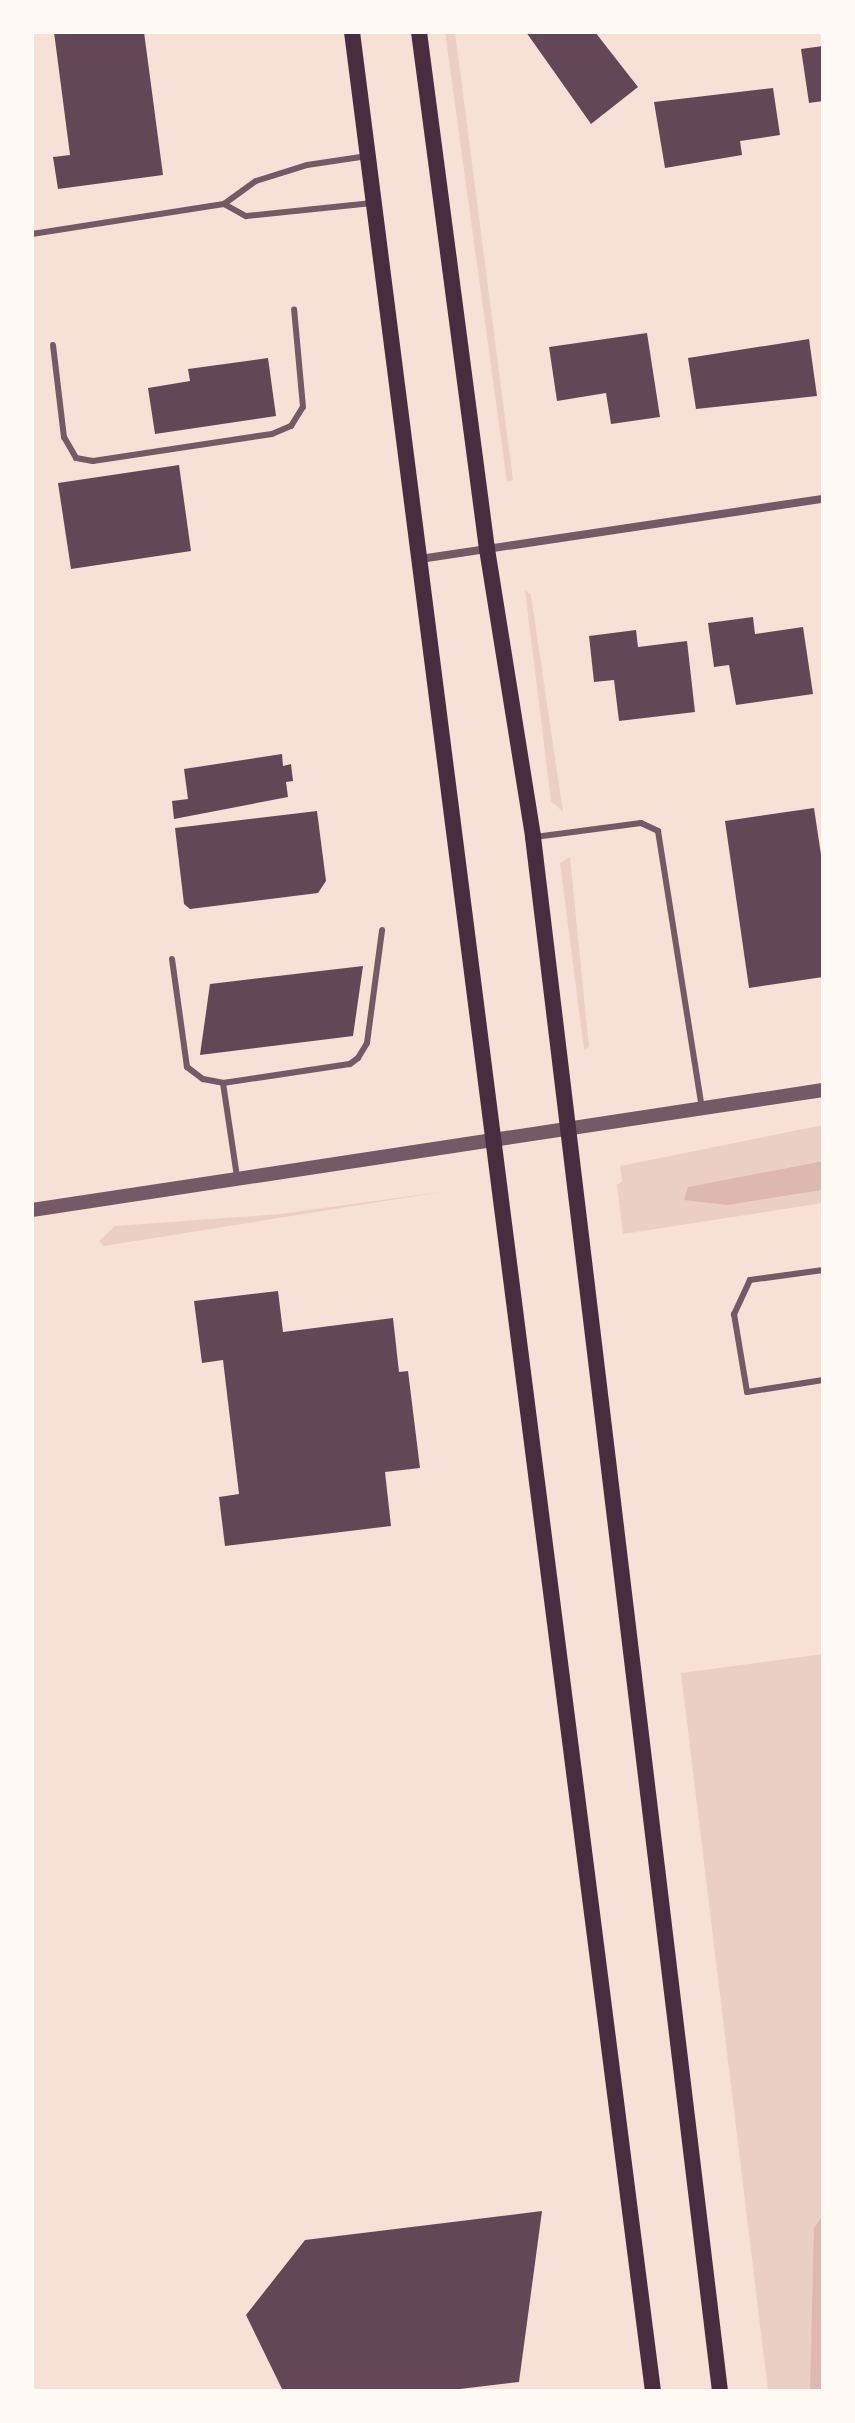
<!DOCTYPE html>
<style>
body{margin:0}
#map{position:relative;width:855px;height:2423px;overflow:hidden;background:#f7e1d7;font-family:Helvetica,sans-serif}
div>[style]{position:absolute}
.green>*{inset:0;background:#ebcfc5}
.water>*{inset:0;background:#dcb8b0}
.building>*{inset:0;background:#644757}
.service>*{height:6px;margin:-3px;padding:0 3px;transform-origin:3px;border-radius:3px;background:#755966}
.minor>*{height:8px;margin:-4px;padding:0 4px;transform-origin:4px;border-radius:4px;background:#755966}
.tertiary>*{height:14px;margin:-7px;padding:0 7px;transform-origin:7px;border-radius:7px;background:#755966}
.secondary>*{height:16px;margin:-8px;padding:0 8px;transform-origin:8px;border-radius:8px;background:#4a2c40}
span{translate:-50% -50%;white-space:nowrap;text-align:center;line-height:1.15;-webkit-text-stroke:6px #fffaf5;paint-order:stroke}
.frame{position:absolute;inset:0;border:34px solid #fffaf5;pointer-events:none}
</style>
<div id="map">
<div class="green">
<div style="clip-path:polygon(445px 32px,455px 32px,513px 480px,507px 482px)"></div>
<div style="clip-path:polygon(525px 590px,531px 595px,563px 812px,551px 801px)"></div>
<div style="clip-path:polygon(570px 857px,589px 1047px,584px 1049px,560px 863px)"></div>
<div style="clip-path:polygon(823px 1125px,823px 1161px,689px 1187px,773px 1198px,823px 1190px,823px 1203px,623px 1234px,617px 1185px,622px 1181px,620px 1166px)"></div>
<div style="clip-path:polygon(447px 1191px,104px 1246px,99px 1241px,115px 1226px,280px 1214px)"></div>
<div style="clip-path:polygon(823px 1654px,823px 2391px,768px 2391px,681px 1673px)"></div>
</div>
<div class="water">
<div style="clip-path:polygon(823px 1161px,823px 1190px,727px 1205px,684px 1200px,688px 1187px)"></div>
<div style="clip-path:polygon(823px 2215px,823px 2391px,810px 2391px,814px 2228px)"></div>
</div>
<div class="building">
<div style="clip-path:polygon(54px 32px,144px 32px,163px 175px,58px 189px,53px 157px,70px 155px)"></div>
<div style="clip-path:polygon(526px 32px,595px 32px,638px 87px,591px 124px)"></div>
<div style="clip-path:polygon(823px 46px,823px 101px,809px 103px,801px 49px)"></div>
<div style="clip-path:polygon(773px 88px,780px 135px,740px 141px,742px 155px,665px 168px,654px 102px)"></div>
<div style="clip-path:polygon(647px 333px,660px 417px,611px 424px,606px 393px,557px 401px,549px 347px)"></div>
<div style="clip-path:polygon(809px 339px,817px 396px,696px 409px,688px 358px)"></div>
<div style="clip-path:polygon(268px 358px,276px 416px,155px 434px,148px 388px,190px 381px,188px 369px)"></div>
<div style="clip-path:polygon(179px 465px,191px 551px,71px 569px,58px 483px)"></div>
<div style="clip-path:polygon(753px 617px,755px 634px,803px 627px,813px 694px,736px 705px,729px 665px,714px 667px,708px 623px)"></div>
<div style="clip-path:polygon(636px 630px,638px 647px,687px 641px,695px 712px,619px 721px,614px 680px,594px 682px,589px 636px)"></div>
<div style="clip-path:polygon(282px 754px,283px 766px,291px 764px,293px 781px,286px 782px,288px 797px,174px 819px,172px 801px,188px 799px,184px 769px)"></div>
<div style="clip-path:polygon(814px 808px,823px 868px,823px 977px,749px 988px,725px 821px)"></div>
<div style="clip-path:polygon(317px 811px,326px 881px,318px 893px,190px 909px,184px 904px,175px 828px)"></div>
<div style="clip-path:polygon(363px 966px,353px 1036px,200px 1055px,210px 984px)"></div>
<div style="clip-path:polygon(278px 1291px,283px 1332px,393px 1318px,399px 1372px,408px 1371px,420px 1468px,385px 1472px,391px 1526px,225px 1546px,219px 1497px,239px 1494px,223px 1360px,202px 1363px,194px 1301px)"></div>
<div style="clip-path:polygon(542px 2211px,519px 2382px,443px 2391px,283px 2391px,246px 2315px,305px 2240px)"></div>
</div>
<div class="service">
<div style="left:224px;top:204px;width:25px;rotate:29deg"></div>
<div style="left:246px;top:216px;width:127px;rotate:-5.9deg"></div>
<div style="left:32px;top:234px;width:194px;rotate:-8.9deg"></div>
<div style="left:224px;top:204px;width:39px;rotate:-36deg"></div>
<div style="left:256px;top:181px;width:53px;rotate:-17.4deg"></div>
<div style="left:307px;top:165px;width:61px;rotate:-8.5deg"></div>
<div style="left:53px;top:345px;width:93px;rotate:83.2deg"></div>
<div style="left:64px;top:437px;width:24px;rotate:60deg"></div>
<div style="left:76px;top:458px;width:17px;rotate:10deg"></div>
<div style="left:93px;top:461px;width:181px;rotate:-8.6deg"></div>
<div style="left:272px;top:434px;width:21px;rotate:-23deg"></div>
<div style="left:291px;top:426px;width:22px;rotate:-58deg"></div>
<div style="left:303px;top:407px;width:98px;rotate:-95.2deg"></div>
<div style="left:535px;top:837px;width:107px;rotate:-7.5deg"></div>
<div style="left:641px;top:823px;width:19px;rotate:25deg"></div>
<div style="left:658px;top:831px;width:280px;rotate:81deg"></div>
<div style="left:172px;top:959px;width:109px;rotate:82.1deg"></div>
<div style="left:187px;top:1067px;width:20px;rotate:37deg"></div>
<div style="left:203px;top:1079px;width:20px;rotate:11deg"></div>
<div style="left:223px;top:1083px;width:95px;rotate:81.5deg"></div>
<div style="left:223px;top:1083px;width:128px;rotate:-8.5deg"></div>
<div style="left:350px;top:1064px;width:10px;rotate:-37deg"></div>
<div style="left:358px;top:1058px;width:17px;rotate:-59deg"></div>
<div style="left:367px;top:1043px;width:114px;rotate:-82.4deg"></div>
<div style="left:823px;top:1270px;width:74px;rotate:172.2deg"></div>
<div style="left:750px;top:1280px;width:38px;rotate:115deg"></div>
<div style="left:734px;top:1314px;width:79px;rotate:80.5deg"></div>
<div style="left:747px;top:1392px;width:77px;rotate:-9deg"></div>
</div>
<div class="minor">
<div style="left:420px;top:559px;width:407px;rotate:-8.5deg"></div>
</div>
<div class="tertiary">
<div style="left:32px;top:1210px;width:800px;rotate:-8.63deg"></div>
</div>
<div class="secondary">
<div style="left:352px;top:32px;width:2378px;rotate:82.73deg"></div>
<div style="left:419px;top:32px;width:521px;rotate:82.51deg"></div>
<div style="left:487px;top:549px;width:292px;rotate:80.9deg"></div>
<div style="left:533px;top:837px;width:1565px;rotate:83.14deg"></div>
</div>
<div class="frame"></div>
</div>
